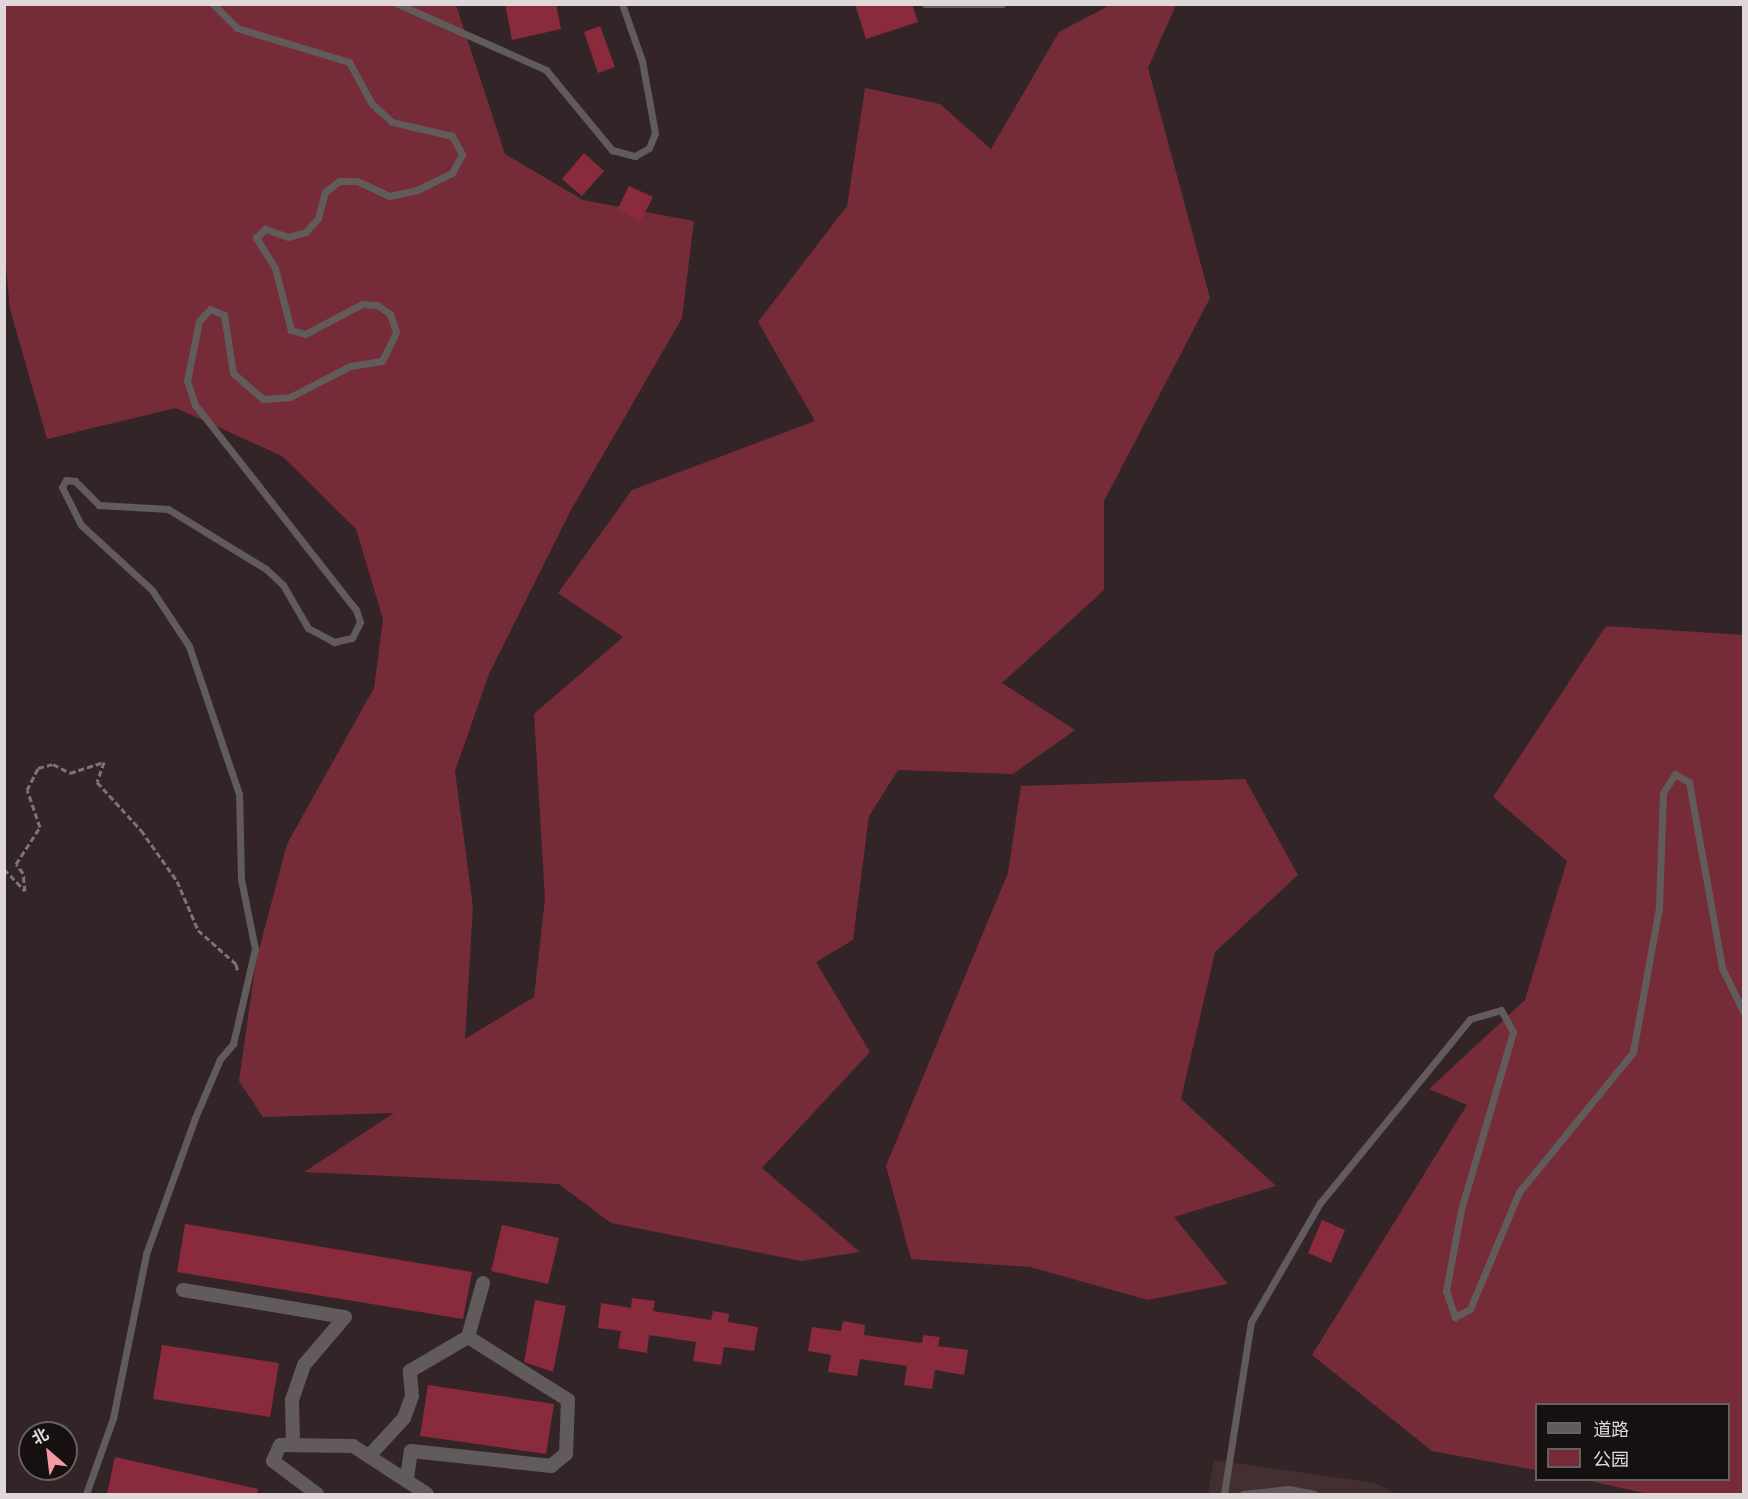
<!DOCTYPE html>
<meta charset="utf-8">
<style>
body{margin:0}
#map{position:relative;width:1748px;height:1499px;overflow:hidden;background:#332527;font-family:Montserrat,"Noto Sans SC",sans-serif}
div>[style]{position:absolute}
.built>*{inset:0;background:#432f31}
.green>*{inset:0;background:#752b38}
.building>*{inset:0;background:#892a3d}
.path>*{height:3px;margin-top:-1.5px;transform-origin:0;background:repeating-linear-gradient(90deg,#7e7374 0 6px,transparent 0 9px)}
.service>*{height:7px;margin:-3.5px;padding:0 3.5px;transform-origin:3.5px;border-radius:3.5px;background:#625b5b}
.minor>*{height:14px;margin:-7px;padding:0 7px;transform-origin:7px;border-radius:7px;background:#625b5b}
span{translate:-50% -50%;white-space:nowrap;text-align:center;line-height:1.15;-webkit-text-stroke:6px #161011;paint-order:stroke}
.frame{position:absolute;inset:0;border:6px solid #e0d7d8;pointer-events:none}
.legend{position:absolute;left:1535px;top:1403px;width:195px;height:78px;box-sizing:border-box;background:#161011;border:2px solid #676061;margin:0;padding:8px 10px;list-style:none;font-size:18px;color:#e0d7d8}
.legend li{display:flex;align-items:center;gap:12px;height:30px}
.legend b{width:30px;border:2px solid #676061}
.north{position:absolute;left:18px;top:1421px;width:60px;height:60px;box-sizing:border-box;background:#161011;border:2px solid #676061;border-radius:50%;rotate:332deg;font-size:16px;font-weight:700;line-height:24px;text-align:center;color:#e0d7d8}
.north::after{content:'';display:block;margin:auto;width:21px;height:27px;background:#f49aa4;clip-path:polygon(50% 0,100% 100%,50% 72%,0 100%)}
</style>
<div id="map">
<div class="built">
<div style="clip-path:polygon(1214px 1460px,1375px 1483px,1397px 1494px,1208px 1494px)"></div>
</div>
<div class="green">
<div style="clip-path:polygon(4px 5px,456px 5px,505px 154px,583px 200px,694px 221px,682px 318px,570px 512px,489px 674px,455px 771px,473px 907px,465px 1039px,534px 997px,545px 899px,534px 714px,623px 637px,558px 593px,632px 490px,815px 421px,758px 322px,847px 206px,865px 88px,940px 104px,991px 149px,1059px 32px,1110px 5px,1176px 5px,1148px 68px,1210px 298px,1104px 501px,1104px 590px,1002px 683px,1075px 730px,1013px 774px,898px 770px,869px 816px,853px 940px,816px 962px,870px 1052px,762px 1168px,860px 1252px,801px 1261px,611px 1223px,559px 1184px,304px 1172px,394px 1113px,263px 1117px,239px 1081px,256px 961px,287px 844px,374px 688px,383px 619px,356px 529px,282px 456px,176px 408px,47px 439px,10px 309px,4px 245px)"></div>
<div style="clip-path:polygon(1606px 626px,1743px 635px,1743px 1494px,1648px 1494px,1586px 1480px,1728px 1480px,1728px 1404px,1536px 1404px,1536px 1470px,1432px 1451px,1312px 1355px,1467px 1105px,1429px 1089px,1525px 1000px,1567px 861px,1493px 797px)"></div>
<div style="clip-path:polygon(1245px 779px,1298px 875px,1215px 952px,1181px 1099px,1276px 1186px,1174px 1217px,1228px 1284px,1148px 1300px,1030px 1267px,911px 1259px,886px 1166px,1008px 873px,1021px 786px)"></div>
</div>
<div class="building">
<div style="clip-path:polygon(505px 4px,556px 4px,561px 29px,512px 40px)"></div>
<div style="clip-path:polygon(855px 4px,912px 4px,918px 22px,866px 39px)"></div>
<div style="clip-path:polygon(600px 26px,615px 67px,598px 73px,584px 32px)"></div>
<div style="clip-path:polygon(584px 153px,604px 171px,582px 196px,562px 179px)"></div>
<div style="clip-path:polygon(629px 186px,653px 197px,641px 221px,617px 210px)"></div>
<div style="clip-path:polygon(1322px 1220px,1345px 1230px,1331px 1263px,1308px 1253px)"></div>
<div style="clip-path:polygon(185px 1224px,472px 1272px,463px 1319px,177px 1272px)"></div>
<div style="clip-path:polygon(502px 1225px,559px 1238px,548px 1284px,491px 1271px)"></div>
<div style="clip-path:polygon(632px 1298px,655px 1301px,653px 1311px,711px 1320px,713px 1311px,729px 1314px,728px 1322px,758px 1327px,754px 1351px,724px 1347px,721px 1365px,693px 1361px,696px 1342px,649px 1335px,647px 1353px,618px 1348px,621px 1331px,598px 1328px,601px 1303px,631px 1308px)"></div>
<div style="clip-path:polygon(535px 1300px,566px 1306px,553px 1372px,524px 1362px)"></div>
<div style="clip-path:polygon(843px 1321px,865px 1325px,864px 1335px,922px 1343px,923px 1335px,940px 1337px,938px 1346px,968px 1350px,964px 1375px,935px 1370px,932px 1389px,904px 1385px,907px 1366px,860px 1359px,857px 1376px,828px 1372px,831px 1355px,808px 1351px,812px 1327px,841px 1331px)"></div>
<div style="clip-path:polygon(162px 1345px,279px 1363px,270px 1417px,153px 1399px)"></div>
<div style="clip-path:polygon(428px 1385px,554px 1404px,546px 1454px,420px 1436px)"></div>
<div style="clip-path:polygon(115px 1457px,258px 1489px,257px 1494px,107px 1494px)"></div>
</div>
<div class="path">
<div style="left:4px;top:869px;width:30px;rotate:46deg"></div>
<div style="left:25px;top:891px;width:18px;rotate:-96deg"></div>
<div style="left:23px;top:873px;width:11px;rotate:-128deg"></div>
<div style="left:16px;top:864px;width:44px;rotate:-57deg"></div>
<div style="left:40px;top:827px;width:39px;rotate:-109deg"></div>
<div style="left:27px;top:790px;width:25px;rotate:-63deg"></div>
<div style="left:38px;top:768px;width:16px;rotate:-15deg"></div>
<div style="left:53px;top:764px;width:19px;rotate:28deg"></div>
<div style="left:70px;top:773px;width:36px;rotate:-18deg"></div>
<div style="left:104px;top:762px;width:21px;rotate:109deg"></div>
<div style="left:97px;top:782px;width:65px;rotate:47.5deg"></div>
<div style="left:141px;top:830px;width:62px;rotate:54.8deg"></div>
<div style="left:177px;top:881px;width:53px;rotate:66.8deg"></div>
<div style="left:198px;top:930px;width:51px;rotate:41.8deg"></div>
<div style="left:236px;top:964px;width:9px;rotate:77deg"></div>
</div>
<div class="service">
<div style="left:398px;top:4px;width:162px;rotate:24deg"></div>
<div style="left:546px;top:70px;width:104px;rotate:50.5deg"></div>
<div style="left:612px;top:150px;width:24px;rotate:15deg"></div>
<div style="left:635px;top:156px;width:16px;rotate:-30deg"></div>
<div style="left:649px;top:148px;width:16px;rotate:-68deg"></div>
<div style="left:655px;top:133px;width:73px;rotate:-100.2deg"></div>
<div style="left:642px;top:61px;width:60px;rotate:-109.3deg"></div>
<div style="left:925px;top:4px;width:77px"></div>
<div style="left:86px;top:1494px;width:81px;rotate:-70.4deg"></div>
<div style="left:113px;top:1418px;width:167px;rotate:-78.6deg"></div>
<div style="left:146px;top:1254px;width:145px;rotate:-70.2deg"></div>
<div style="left:195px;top:1118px;width:64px;rotate:-67deg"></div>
<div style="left:220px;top:1059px;width:20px;rotate:-49deg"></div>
<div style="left:233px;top:1044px;width:98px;rotate:-77deg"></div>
<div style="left:255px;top:949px;width:71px;rotate:-101.3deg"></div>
<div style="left:241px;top:879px;width:85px;rotate:-91.3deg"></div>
<div style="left:239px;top:794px;width:156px;rotate:-108.7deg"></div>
<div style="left:189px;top:646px;width:67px;rotate:-123.5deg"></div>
<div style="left:152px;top:590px;width:96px;rotate:-137.5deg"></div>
<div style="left:81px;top:525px;width:42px;rotate:-116.6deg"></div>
<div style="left:62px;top:487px;width:8px;rotate:-60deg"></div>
<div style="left:66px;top:480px;width:9px;rotate:6deg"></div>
<div style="left:75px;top:481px;width:34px;rotate:45deg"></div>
<div style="left:99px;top:505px;width:69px;rotate:3.3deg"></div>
<div style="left:168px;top:509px;width:115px;rotate:31.5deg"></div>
<div style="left:266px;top:569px;width:23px;rotate:43deg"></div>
<div style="left:283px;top:585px;width:50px;rotate:59.8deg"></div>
<div style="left:308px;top:628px;width:30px;rotate:28deg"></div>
<div style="left:334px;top:642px;width:18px;rotate:-13deg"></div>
<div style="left:352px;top:638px;width:18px;rotate:-63deg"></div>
<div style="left:360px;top:622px;width:13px;rotate:-108deg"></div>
<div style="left:356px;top:610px;width:261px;rotate:-128.1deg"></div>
<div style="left:195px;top:405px;width:25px;rotate:-108deg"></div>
<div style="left:187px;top:381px;width:61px;rotate:-78.7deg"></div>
<div style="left:199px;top:321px;width:16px;rotate:-47deg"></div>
<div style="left:210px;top:309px;width:15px;rotate:23deg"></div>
<div style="left:224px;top:315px;width:59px;rotate:81.2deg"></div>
<div style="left:233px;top:373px;width:40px;rotate:41deg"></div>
<div style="left:263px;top:399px;width:27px;rotate:-4deg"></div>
<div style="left:290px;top:397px;width:68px;rotate:-27.3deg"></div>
<div style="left:350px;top:366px;width:32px;rotate:-9deg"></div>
<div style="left:382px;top:361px;width:32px;rotate:-64deg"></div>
<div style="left:396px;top:332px;width:19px;rotate:-108deg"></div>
<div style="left:390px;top:314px;width:16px;rotate:-145deg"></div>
<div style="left:377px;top:305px;width:15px;rotate:-176deg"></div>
<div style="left:362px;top:304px;width:64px;rotate:152.2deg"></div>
<div style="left:305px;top:334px;width:15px;rotate:-164deg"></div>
<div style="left:291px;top:330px;width:64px;rotate:-104.5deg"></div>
<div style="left:275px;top:268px;width:36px;rotate:-122deg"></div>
<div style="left:256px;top:238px;width:13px;rotate:-45deg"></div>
<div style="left:265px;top:229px;width:24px;rotate:19deg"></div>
<div style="left:288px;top:237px;width:19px;rotate:-16deg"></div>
<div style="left:306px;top:232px;width:18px;rotate:-49deg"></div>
<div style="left:318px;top:218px;width:27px;rotate:-75deg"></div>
<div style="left:325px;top:192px;width:18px;rotate:-38deg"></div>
<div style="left:339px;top:181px;width:18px"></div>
<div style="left:357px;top:181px;width:35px;rotate:25deg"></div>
<div style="left:389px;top:196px;width:29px;rotate:-12deg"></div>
<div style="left:417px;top:190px;width:39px;rotate:-26deg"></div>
<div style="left:452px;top:173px;width:21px;rotate:-62deg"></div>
<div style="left:462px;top:154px;width:21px;rotate:-119deg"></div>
<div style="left:452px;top:136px;width:62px;rotate:-166.9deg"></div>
<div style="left:392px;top:122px;width:27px;rotate:-138deg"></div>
<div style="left:372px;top:104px;width:48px;rotate:-118.7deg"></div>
<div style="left:349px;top:62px;width:117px;rotate:-163.1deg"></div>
<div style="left:237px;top:28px;width:34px;rotate:-135deg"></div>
<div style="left:1224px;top:1494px;width:174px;rotate:-81.1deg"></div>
<div style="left:1251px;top:1322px;width:138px;rotate:-59.9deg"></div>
<div style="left:1320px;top:1203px;width:237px;rotate:-50.8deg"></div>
<div style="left:1470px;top:1019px;width:32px;rotate:-16deg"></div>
<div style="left:1501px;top:1010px;width:25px;rotate:61deg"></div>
<div style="left:1513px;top:1032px;width:185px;rotate:106.3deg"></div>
<div style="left:1461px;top:1210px;width:82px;rotate:100.5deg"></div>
<div style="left:1446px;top:1291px;width:28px;rotate:71deg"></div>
<div style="left:1455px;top:1317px;width:17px;rotate:-28deg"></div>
<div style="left:1470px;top:1309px;width:127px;rotate:-67.3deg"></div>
<div style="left:1519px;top:1192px;width:181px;rotate:-50.8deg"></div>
<div style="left:1633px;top:1052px;width:147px;rotate:-79.8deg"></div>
<div style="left:1659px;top:907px;width:114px;rotate:-88deg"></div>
<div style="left:1663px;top:793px;width:22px;rotate:-58deg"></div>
<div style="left:1675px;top:774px;width:16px;rotate:30deg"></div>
<div style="left:1689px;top:782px;width:189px;rotate:79.9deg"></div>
<div style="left:1722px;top:968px;width:50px;rotate:63.9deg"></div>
<div style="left:1243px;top:1494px;width:46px;rotate:-6.2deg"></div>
<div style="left:1289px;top:1489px;width:25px;rotate:11deg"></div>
</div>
<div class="minor">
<div style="left:183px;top:1290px;width:164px;rotate:9.5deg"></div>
<div style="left:345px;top:1317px;width:63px;rotate:130.5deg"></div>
<div style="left:304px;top:1365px;width:37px;rotate:109deg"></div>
<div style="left:292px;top:1400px;width:44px;rotate:88.7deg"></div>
<div style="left:370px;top:1455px;width:50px;rotate:-47.4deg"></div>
<div style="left:404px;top:1418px;width:23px;rotate:-70deg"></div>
<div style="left:412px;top:1396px;width:25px;rotate:-95deg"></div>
<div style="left:410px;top:1371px;width:67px;rotate:-30.4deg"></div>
<div style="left:407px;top:1478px;width:27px;rotate:-82deg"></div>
<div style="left:411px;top:1451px;width:141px;rotate:6.1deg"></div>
<div style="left:551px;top:1466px;width:19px;rotate:-39deg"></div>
<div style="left:566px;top:1454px;width:54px;rotate:-87.9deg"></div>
<div style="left:568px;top:1400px;width:118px;rotate:-147.8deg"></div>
<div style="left:468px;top:1337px;width:56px;rotate:-74.5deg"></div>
<div style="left:317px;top:1494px;width:55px;rotate:-143.1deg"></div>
<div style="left:273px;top:1461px;width:17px;rotate:-66deg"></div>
<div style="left:280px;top:1445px;width:73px;rotate:0.8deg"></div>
<div style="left:353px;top:1446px;width:88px;rotate:33deg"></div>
</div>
<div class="frame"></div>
<ul class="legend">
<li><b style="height:8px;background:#625b5b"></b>道路</li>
<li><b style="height:16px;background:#752b38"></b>公园</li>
</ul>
<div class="north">北</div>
</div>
